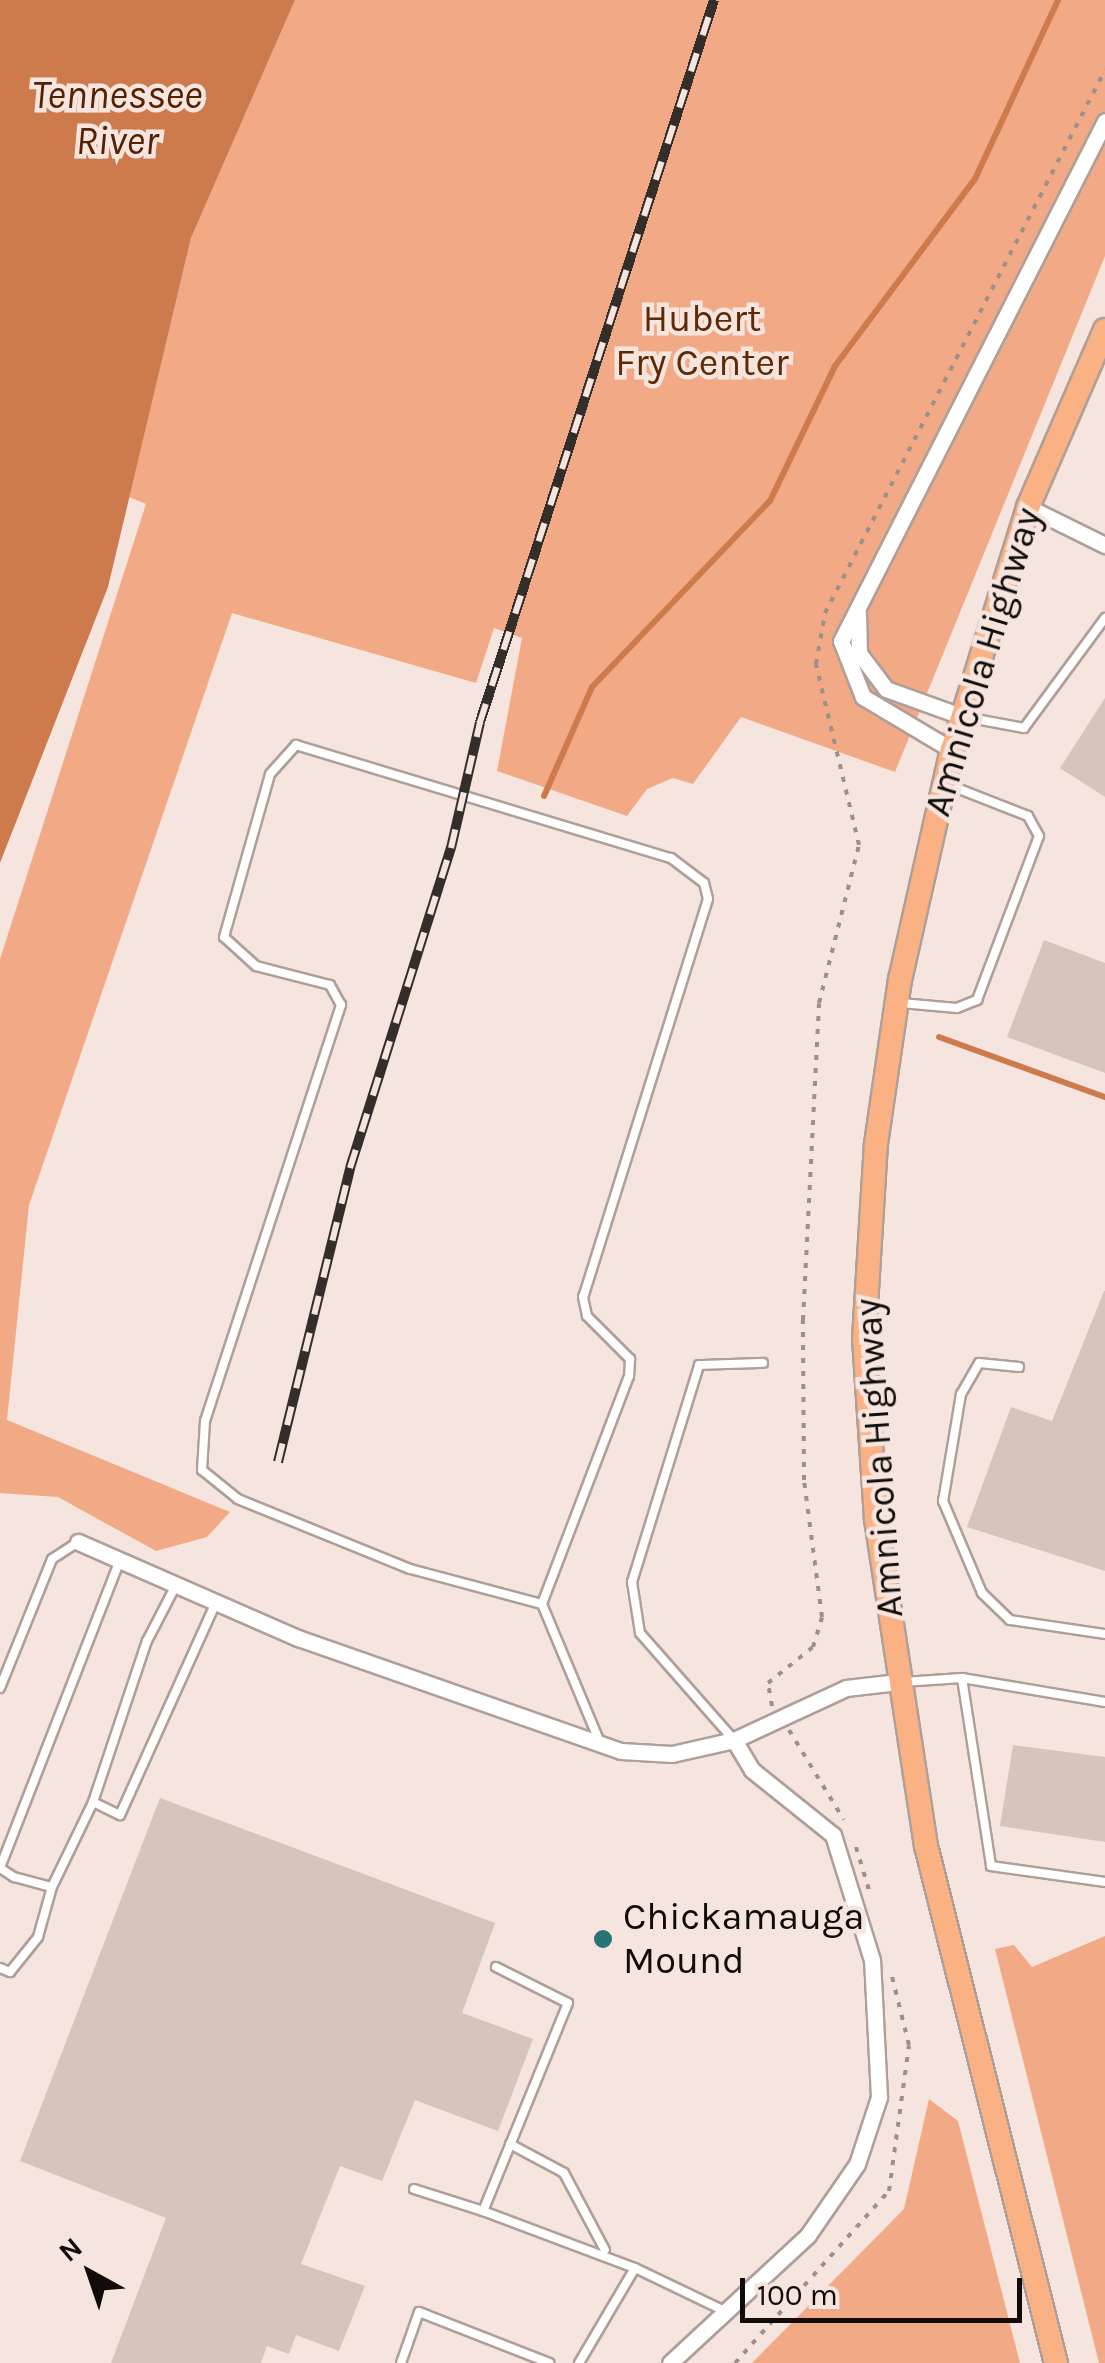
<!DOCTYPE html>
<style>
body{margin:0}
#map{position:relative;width:1105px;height:2363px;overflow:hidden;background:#f5e5de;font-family:Karla,sans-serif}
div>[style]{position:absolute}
.green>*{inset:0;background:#f1aa85}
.water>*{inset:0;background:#cd7b4d}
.stream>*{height:6px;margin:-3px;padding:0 3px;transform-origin:3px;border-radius:3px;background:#cd7b4d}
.building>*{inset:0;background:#d4c5bd}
.path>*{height:4px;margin-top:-2px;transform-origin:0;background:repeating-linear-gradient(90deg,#9b908a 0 5px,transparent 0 13px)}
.roads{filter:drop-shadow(2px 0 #ae9f98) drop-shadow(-2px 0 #ae9f98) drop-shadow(0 2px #ae9f98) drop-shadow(0 -2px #ae9f98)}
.service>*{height:8px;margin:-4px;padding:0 4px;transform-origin:4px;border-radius:4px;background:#fff}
.minor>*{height:15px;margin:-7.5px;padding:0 7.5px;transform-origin:7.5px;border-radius:7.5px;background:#fff}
.primary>*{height:22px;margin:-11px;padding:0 11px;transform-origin:11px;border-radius:11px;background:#fab183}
.rail>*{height:10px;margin-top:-5px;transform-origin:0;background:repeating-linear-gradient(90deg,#f5e5de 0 19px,#342e2a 0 38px);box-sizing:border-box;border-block:2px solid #342e2a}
.dots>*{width:28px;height:28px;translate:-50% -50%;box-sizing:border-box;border:5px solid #f5e5de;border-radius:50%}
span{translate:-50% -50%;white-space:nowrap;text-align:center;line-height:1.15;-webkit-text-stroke:9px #f5e5de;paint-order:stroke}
.park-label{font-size:38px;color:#5e2904}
.street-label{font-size:38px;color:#110c09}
.poi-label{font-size:38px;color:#110c09}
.left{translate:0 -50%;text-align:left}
.water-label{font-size:40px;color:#552100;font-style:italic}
.north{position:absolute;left:40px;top:2223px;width:100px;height:100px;-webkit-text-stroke:8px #f5e5de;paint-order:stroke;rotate:320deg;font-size:28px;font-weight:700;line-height:40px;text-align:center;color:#110c09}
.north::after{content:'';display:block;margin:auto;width:35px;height:45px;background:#110c09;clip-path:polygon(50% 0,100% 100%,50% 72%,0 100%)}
.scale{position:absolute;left:740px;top:2278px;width:282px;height:45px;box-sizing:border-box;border:5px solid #110c09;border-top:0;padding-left:12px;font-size:30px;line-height:35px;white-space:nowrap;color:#110c09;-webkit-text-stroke:8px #f5e5de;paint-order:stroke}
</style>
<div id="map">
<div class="green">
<div style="clip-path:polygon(295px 0,1105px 0,1105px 256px,895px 772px,741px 717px,693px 784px,673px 778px,647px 789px,627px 816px,497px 771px,522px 638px,494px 628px,476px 683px,232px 613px,29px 1205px,7px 1420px,230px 1512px,207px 1537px,156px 1551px,58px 1497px,0 1493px,0 959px,146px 504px,129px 497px,191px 238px)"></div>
<div style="clip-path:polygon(1105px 1936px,1105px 2363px,1099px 2363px,995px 1949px,1014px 1945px,1032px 1967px)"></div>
<div style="clip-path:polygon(929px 2099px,958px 2121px,1020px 2363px,752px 2363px,904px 2209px)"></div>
</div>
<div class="water">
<div style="clip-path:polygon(0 0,295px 0,191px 238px,108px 587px,0 863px)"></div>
</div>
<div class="stream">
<div style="left:544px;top:796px;width:119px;rotate:-66.2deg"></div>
<div style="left:592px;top:687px;width:257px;rotate:-46.3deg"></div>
<div style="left:770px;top:501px;width:150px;rotate:-64.3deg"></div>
<div style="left:835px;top:366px;width:234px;rotate:-53.2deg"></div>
<div style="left:975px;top:179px;width:197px;rotate:-65.1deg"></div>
<div style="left:939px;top:1037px;width:177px;rotate:19.9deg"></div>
</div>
<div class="building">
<div style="clip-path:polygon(1105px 698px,1105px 797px,1060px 768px)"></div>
<div style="clip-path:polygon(1044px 940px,1105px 963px,1105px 1073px,1007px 1037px)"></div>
<div style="clip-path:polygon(1104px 1291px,1105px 1291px,1105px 1571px,967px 1527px,1011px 1407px,1052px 1421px)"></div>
<div style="clip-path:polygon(1013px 1745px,1105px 1757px,1105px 1842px,1000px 1826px)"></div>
<div style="clip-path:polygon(160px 1798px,495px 1923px,462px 2013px,533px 2039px,498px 2131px,415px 2100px,382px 2181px,340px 2166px,301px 2264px,365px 2286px,339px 2351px,296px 2335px,289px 2354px,267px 2346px,261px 2363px,111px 2363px,166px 2218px,20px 2161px)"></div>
</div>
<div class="path">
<div style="left:772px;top:1706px;width:23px;rotate:-100deg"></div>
<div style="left:768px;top:1683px;width:58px;rotate:-38.7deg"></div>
<div style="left:813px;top:1647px;width:31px;rotate:-73deg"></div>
<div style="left:822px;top:1617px;width:138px;rotate:-97.5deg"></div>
<div style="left:804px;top:1480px;width:160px;rotate:-90.4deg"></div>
<div style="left:803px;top:1320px;width:317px;rotate:-87.1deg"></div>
<div style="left:819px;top:1003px;width:163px;rotate:-75.8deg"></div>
<div style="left:859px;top:845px;width:186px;rotate:-103.4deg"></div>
<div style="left:816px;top:664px;width:52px;rotate:-80deg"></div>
<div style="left:825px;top:613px;width:611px;rotate:-62.72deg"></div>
<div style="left:789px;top:1730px;width:105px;rotate:58.6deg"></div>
<div style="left:856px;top:1847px;width:45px;rotate:73.2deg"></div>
<div style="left:735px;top:2363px;width:231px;rotate:-48.2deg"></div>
<div style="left:889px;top:2191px;width:147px;rotate:-82.2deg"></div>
<div style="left:909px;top:2045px;width:75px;rotate:-103.9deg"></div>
</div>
<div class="roads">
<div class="service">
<div style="left:965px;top:717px;width:60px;rotate:10.6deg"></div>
<div style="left:1024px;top:728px;width:137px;rotate:-53.6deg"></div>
<div style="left:901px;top:1003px;width:56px;rotate:5.1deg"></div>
<div style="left:957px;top:1008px;width:22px;rotate:-22deg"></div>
<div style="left:977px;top:1000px;width:175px;rotate:-69.3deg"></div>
<div style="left:1039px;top:836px;width:23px;rotate:-119deg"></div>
<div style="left:1028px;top:816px;width:85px;rotate:-158.6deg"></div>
<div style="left:1019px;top:1367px;width:40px;rotate:-174.3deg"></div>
<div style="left:979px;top:1363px;width:36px;rotate:120deg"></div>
<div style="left:961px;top:1394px;width:109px;rotate:99.5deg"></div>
<div style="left:943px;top:1501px;width:100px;rotate:67deg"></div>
<div style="left:982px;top:1593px;width:39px;rotate:44deg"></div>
<div style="left:1010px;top:1620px;width:96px;rotate:8.4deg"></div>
<div style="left:120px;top:1560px;width:331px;rotate:111.3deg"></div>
<div style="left:0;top:1868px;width:17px;rotate:33deg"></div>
<div style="left:14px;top:1877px;width:39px;rotate:15deg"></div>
<div style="left:52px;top:1887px;width:94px;rotate:-64.2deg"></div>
<div style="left:93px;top:1802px;width:30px;rotate:26deg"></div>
<div style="left:120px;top:1815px;width:234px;rotate:-65.7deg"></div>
<div style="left:542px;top:1604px;width:137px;rotate:-165.1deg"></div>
<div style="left:410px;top:1569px;width:186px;rotate:-157.9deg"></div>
<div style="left:238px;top:1499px;width:46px;rotate:-141.1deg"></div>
<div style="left:202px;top:1470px;width:49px;rotate:-86.5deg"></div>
<div style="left:205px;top:1421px;width:438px;rotate:-71.9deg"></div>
<div style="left:341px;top:1005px;width:23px;rotate:-119deg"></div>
<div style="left:330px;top:985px;width:76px;rotate:-165.6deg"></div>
<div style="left:256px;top:966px;width:43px;rotate:-137.8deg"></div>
<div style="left:224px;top:937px;width:169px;rotate:-74.2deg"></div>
<div style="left:270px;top:774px;width:39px;rotate:-48deg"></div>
<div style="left:296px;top:745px;width:392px;rotate:16.8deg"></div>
<div style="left:671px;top:858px;width:41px;rotate:37.1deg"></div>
<div style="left:704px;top:883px;width:16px;rotate:76deg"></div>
<div style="left:708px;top:899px;width:417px;rotate:107.4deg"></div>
<div style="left:583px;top:1297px;width:19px;rotate:78deg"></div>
<div style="left:587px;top:1316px;width:61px;rotate:45deg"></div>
<div style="left:630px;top:1359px;width:17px;rotate:93deg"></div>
<div style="left:629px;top:1376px;width:244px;rotate:110.9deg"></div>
<div style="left:542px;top:1604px;width:147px;rotate:67.3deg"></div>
<div style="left:962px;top:1678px;width:190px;rotate:81.2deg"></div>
<div style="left:991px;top:1866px;width:115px;rotate:8deg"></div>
<div style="left:903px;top:1682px;width:59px;rotate:-3.9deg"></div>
<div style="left:962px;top:1678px;width:145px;rotate:9.5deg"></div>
<div style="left:0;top:1688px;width:139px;rotate:-68deg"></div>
<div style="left:52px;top:1559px;width:31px;rotate:-33deg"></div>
<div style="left:734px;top:1740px;width:142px;rotate:-131.3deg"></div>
<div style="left:640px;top:1633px;width:52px;rotate:-98.9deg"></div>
<div style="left:632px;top:1582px;width:227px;rotate:-72.8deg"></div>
<div style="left:699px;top:1365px;width:64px;rotate:-1.8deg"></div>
<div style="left:93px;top:1802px;width:170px;rotate:-71.5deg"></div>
<div style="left:147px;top:1641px;width:63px;rotate:-62.6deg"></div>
<div style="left:496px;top:1967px;width:80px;rotate:26.6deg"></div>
<div style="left:568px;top:2003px;width:225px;rotate:112.2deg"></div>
<div style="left:483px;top:2211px;width:162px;rotate:20.6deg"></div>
<div style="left:0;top:1968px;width:11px;rotate:22deg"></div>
<div style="left:10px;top:1972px;width:45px;rotate:-51.3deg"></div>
<div style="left:38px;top:1937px;width:52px;rotate:-74.4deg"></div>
<div style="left:510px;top:2144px;width:61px;rotate:28.2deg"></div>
<div style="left:564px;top:2173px;width:87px;rotate:62deg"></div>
<div style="left:414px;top:2189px;width:72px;rotate:17.7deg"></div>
<div style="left:401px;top:2363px;width:54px;rotate:-70.6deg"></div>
<div style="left:419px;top:2312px;width:140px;rotate:21.4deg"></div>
<div style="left:579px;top:2363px;width:110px;rotate:-59.5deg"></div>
<div style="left:635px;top:2268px;width:102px;rotate:25.6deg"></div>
</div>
<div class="minor">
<div style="left:1028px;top:507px;width:86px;rotate:26.3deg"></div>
<div style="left:858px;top:613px;width:40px;rotate:88.6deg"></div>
<div style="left:859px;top:653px;width:45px;rotate:53.1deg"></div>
<div style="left:886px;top:689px;width:80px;rotate:19.8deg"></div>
<div style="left:952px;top:750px;width:104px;rotate:-149.2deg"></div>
<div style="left:863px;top:697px;width:60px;rotate:-111.4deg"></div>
<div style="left:841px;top:641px;width:583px;rotate:-63.08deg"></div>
<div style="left:78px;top:1542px;width:240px;rotate:23.6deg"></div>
<div style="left:298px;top:1638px;width:342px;rotate:19.3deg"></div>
<div style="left:621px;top:1751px;width:51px;rotate:3.4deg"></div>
<div style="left:672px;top:1754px;width:64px;rotate:-12.7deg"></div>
<div style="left:734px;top:1740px;width:123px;rotate:-24.9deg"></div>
<div style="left:846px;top:1688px;width:52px;rotate:-6.6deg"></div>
<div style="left:670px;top:2363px;width:188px;rotate:-42.8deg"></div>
<div style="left:808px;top:2235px;width:86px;rotate:-55.4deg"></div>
<div style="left:857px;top:2164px;width:71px;rotate:-71.8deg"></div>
<div style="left:879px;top:2097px;width:137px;rotate:-92.9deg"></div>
<div style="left:872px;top:1960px;width:131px;rotate:-107.3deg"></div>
<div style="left:833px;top:1835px;width:104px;rotate:-141.3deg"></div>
<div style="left:752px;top:1770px;width:35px;rotate:-121deg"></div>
</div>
<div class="primary">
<div style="left:1056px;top:2363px;width:533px;rotate:-104.11deg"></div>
<div style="left:926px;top:1846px;width:331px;rotate:-98.7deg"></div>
<div style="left:876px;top:1519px;width:180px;rotate:-93.8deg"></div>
<div style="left:864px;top:1339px;width:195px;rotate:-86.5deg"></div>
<div style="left:876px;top:1144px;width:166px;rotate:-81.7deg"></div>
<div style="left:900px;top:980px;width:236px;rotate:-77.3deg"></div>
<div style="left:952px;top:750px;width:255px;rotate:-72.6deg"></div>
<div style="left:1028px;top:507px;width:193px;rotate:-66.5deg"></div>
</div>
</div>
<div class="rail">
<div style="left:278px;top:1462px;width:303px;rotate:-76.2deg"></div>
<div style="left:350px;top:1168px;width:336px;rotate:-72.5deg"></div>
<div style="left:451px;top:848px;width:129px;rotate:-77deg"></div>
<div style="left:480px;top:722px;width:759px;rotate:-72.04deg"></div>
</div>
<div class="dots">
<div style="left:603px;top:1939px;background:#287376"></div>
</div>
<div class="park-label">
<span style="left:702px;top:341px">Hubert<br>Fry Center</span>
</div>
<div class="street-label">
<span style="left:983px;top:662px;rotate:-73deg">Amnicola Highway</span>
<span style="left:879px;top:1458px;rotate:-94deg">Amnicola Highway</span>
</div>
<div class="poi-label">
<span class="left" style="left:623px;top:1939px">Chickamauga<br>Mound</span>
</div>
<div class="water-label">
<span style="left:117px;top:118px">Tennessee<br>River</span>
</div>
<div class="north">N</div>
<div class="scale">100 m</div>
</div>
